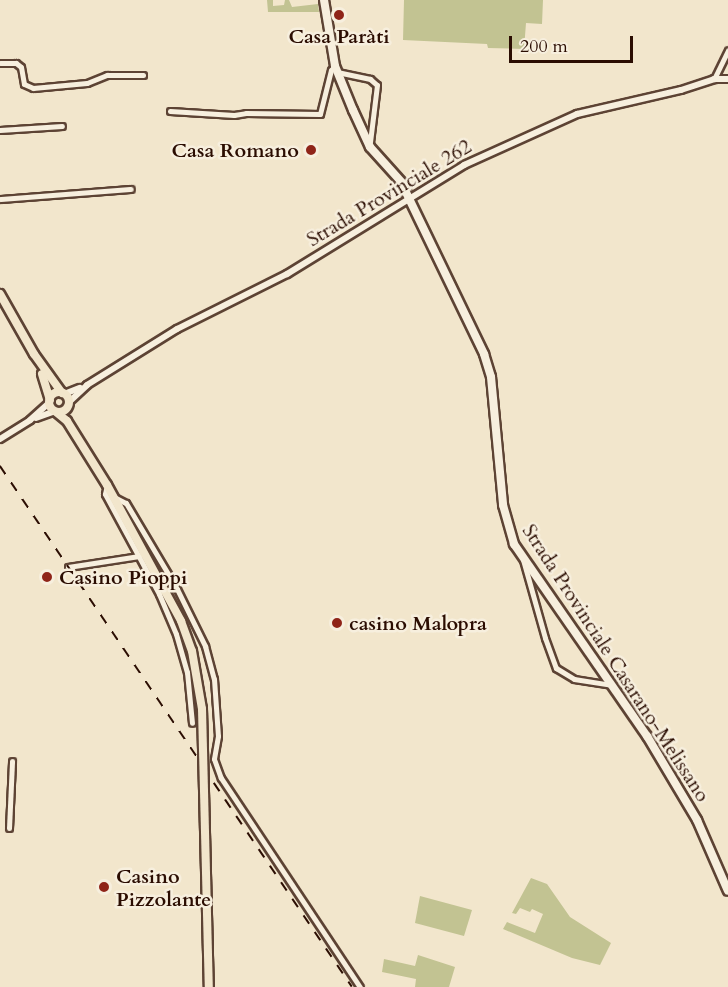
<!DOCTYPE html>
<meta charset="utf-8">
<style>
body{margin:0}
#map{position:relative;width:728px;height:987px;overflow:hidden;background:#f2e6cc;font-family:Cardo,serif}
div>[style]{position:absolute}
.green>*{inset:0;background:#c2c392}
.roads{filter:drop-shadow(2px 0 #5d4334) drop-shadow(-2px 0 #5d4334) drop-shadow(0 2px #5d4334) drop-shadow(0 -2px #5d4334)}
.minor>*{height:5px;margin:-2.5px;padding:0 2.5px;transform-origin:2.5px;border-radius:2.5px;background:#f7efde}
.tertiary>*{height:6px;margin:-3px;padding:0 3px;transform-origin:3px;border-radius:3px;background:#f7efde}
.secondary>*{height:8px;margin:-4px;padding:0 4px;transform-origin:4px;border-radius:4px;background:#f7efde}
.primary>*{height:8px;margin:-4px;padding:0 4px;transform-origin:4px;border-radius:4px;background:#f2e6cc}
.primary>.ring{margin:-4px;padding:0;box-sizing:content-box;background:none;border:8px solid #f2e6cc;border-radius:50%}
.rail>*{height:1.5px;margin-top:-0.75px;transform-origin:0;background:repeating-linear-gradient(90deg,#2b0d02 0 10px,transparent 0 20px)}
.dots>*{width:16px;height:16px;translate:-50% -50%;box-sizing:border-box;border:3px solid #f7efde;border-radius:50%}
span{translate:-50% -50%;white-space:nowrap;text-align:center;line-height:1.15;-webkit-text-stroke:5px #f7efde;paint-order:stroke}
.poi-label{font-size:20px;color:#2b0d02;font-weight:700}
.right{translate:-100% -50%;text-align:right}
.left{translate:0 -50%;text-align:left}
.street-label{font-size:20px;color:#2b0d02}
.scale{position:absolute;left:509px;top:36px;width:124px;height:27px;box-sizing:border-box;border:3px solid #2b0d02;border-top:0;padding-left:8px;font-size:18px;line-height:21px;white-space:nowrap;color:#2b0d02;-webkit-text-stroke:4px #f7efde;paint-order:stroke}
</style>
<div id="map">
<div class="green">
<div style="clip-path:polygon(267px 0,273px 0,273px 6px,284px 5px,285px 0,289px 0,292px 7px,318px 4px,319px 12px,268px 12px)"></div>
<div style="clip-path:polygon(404px 0,543px 0,542px 24px,526px 23px,524px 49px,488px 48px,487px 44px,403px 40px)"></div>
<div style="clip-path:polygon(531px 878px,547px 884px,570px 917px,611px 943px,600px 965px,572px 958px,503px 929px,507px 922px,535px 933px,543px 914px,532px 909px,530px 912px,520px 908px,516px 914px,512px 913px)"></div>
<div style="clip-path:polygon(420px 896px,472px 910px,464px 936px,415px 923px)"></div>
<div style="clip-path:polygon(418px 955px,455px 967px,449px 987px,415px 987px,416px 979px,382px 972px,384px 959px,415px 966px)"></div>
</div>
<div class="roads">
<div class="minor">
<div style="left:0;top:63px;width:16px"></div>
<div style="left:16px;top:63px;width:6px;rotate:39deg"></div>
<div style="left:21px;top:67px;width:17px;rotate:80deg"></div>
<div style="left:24px;top:84px;width:10px;rotate:24deg"></div>
<div style="left:33px;top:88px;width:54px;rotate:-5.3deg"></div>
<div style="left:87px;top:83px;width:22px;rotate:-22deg"></div>
<div style="left:107px;top:75px;width:36px"></div>
<div style="left:337px;top:72px;width:34px;rotate:12deg"></div>
<div style="left:370px;top:79px;width:9px;rotate:41deg"></div>
<div style="left:377px;top:85px;width:57px;rotate:97deg"></div>
<div style="left:714px;top:79px;width:32px;rotate:-64deg"></div>
<div style="left:170px;top:111px;width:64px;rotate:3.6deg"></div>
<div style="left:234px;top:115px;width:12px;rotate:-9deg"></div>
<div style="left:246px;top:113px;width:74px;rotate:0.8deg"></div>
<div style="left:320px;top:114px;width:45px;rotate:-76deg"></div>
<div style="left:331px;top:70px;width:6px;rotate:-45deg"></div>
<div style="left:0;top:130px;width:62px;rotate:-3.7deg"></div>
<div style="left:0;top:199px;width:131px;rotate:-4.4deg"></div>
<div style="left:107px;top:485px;width:9px;rotate:103deg"></div>
<div style="left:105px;top:494px;width:114px;rotate:61.6deg"></div>
<div style="left:159px;top:594px;width:43px;rotate:67deg"></div>
<div style="left:176px;top:634px;width:40px;rotate:74deg"></div>
<div style="left:187px;top:672px;width:51px;rotate:84.4deg"></div>
<div style="left:114px;top:497px;width:13px;rotate:27deg"></div>
<div style="left:126px;top:503px;width:100px;rotate:59.3deg"></div>
<div style="left:177px;top:589px;width:64px;rotate:63.8deg"></div>
<div style="left:205px;top:646px;width:34px;rotate:75deg"></div>
<div style="left:214px;top:679px;width:57px;rotate:86deg"></div>
<div style="left:218px;top:736px;width:23px;rotate:100deg"></div>
<div style="left:214px;top:759px;width:20px;rotate:70deg"></div>
<div style="left:221px;top:778px;width:251px;rotate:56.4deg"></div>
<div style="left:522px;top:556px;width:85px;rotate:74.3deg"></div>
<div style="left:545px;top:638px;width:32px;rotate:70deg"></div>
<div style="left:556px;top:668px;width:21px;rotate:31deg"></div>
<div style="left:574px;top:679px;width:36px;rotate:9deg"></div>
<div style="left:68px;top:567px;width:72px;rotate:-8.8deg"></div>
<div style="left:9px;top:828px;width:67px;rotate:-87.4deg"></div>
</div>
<div class="tertiary">
<div style="left:64px;top:394px;width:17px;rotate:-21deg"></div>
<div style="left:69px;top:402px;width:25px;rotate:-43deg"></div>
<div style="left:87px;top:385px;width:106px;rotate:-31.9deg"></div>
<div style="left:177px;top:329px;width:123px;rotate:-26.6deg"></div>
<div style="left:287px;top:274px;width:208px;rotate:-31.6deg"></div>
<div style="left:464px;top:165px;width:124px;rotate:-24.3deg"></div>
<div style="left:577px;top:114px;width:107px;rotate:-13deg"></div>
<div style="left:681px;top:90px;width:35px;rotate:-18deg"></div>
<div style="left:714px;top:79px;width:14px"></div>
<div style="left:36px;top:418px;width:20px;rotate:-20deg"></div>
<div style="left:0;top:439px;width:36px;rotate:-32deg"></div>
<div style="left:30px;top:420px;width:27px;rotate:-42deg"></div>
</div>
<div class="secondary">
<div style="left:324px;top:0;width:67px;rotate:80.5deg"></div>
<div style="left:335px;top:66px;width:48px;rotate:67.8deg"></div>
<div style="left:353px;top:110px;width:41px;rotate:65.3deg"></div>
<div style="left:370px;top:147px;width:54px;rotate:48deg"></div>
<div style="left:402px;top:184px;width:189px;rotate:64.2deg"></div>
<div style="left:484px;top:354px;width:24px;rotate:73deg"></div>
<div style="left:491px;top:377px;width:129px;rotate:84.6deg"></div>
<div style="left:503px;top:505px;width:41px;rotate:74.2deg"></div>
<div style="left:514px;top:544px;width:234px;rotate:55.3deg"></div>
<div style="left:647px;top:736px;width:98px;rotate:59.2deg"></div>
<div style="left:697px;top:820px;width:77px;rotate:66.4deg"></div>
</div>
<div class="primary">
<div style="left:0;top:294px;width:69px;rotate:60.5deg"></div>
<div style="left:34px;top:354px;width:48px;rotate:54.3deg"></div>
<div style="left:42px;top:374px;width:27px;rotate:73deg"></div>
<div class="ring" style="left:49px;top:392px;width:12px;height:12px"></div>
<div style="left:56px;top:412px;width:14px;rotate:39deg"></div>
<div style="left:67px;top:421px;width:75px;rotate:58deg"></div>
<div style="left:107px;top:485px;width:155px;rotate:61.4deg"></div>
<div style="left:181px;top:621px;width:32px;rotate:70deg"></div>
<div style="left:192px;top:651px;width:59px;rotate:80.2deg"></div>
<div style="left:202px;top:709px;width:278px;rotate:88.6deg"></div>
</div>
</div>
<div class="rail">
<div style="left:0;top:466px;width:351px;rotate:55.9deg"></div>
<div style="left:214px;top:783px;width:246px;rotate:55.9deg"></div>
</div>
<div class="dots">
<div style="left:339px;top:15px;background:#8f2418"></div>
<div style="left:311px;top:150px;background:#8f2418"></div>
<div style="left:47px;top:577px;background:#8f2418"></div>
<div style="left:337px;top:623px;background:#8f2418"></div>
<div style="left:104px;top:887px;background:#8f2418"></div>
</div>
<div class="poi-label">
<span style="left:339px;top:36px">Casa Paràti</span>
<span class="right" style="left:299px;top:150px">Casa Romano</span>
<span class="left" style="left:59px;top:577px">Casino Pioppi</span>
<span class="left" style="left:349px;top:623px">casino Malopra</span>
<span class="left" style="left:116px;top:888px">Casino<br>Pizzolante</span>
</div>
<div class="street-label">
<span style="left:389px;top:193px;rotate:-31deg">Strada Provinciale 262</span>
<span style="left:616px;top:663px;rotate:57deg">Strada Provinciale Casarano-Melissano</span>
</div>
<div class="scale">200 m</div>
</div>
